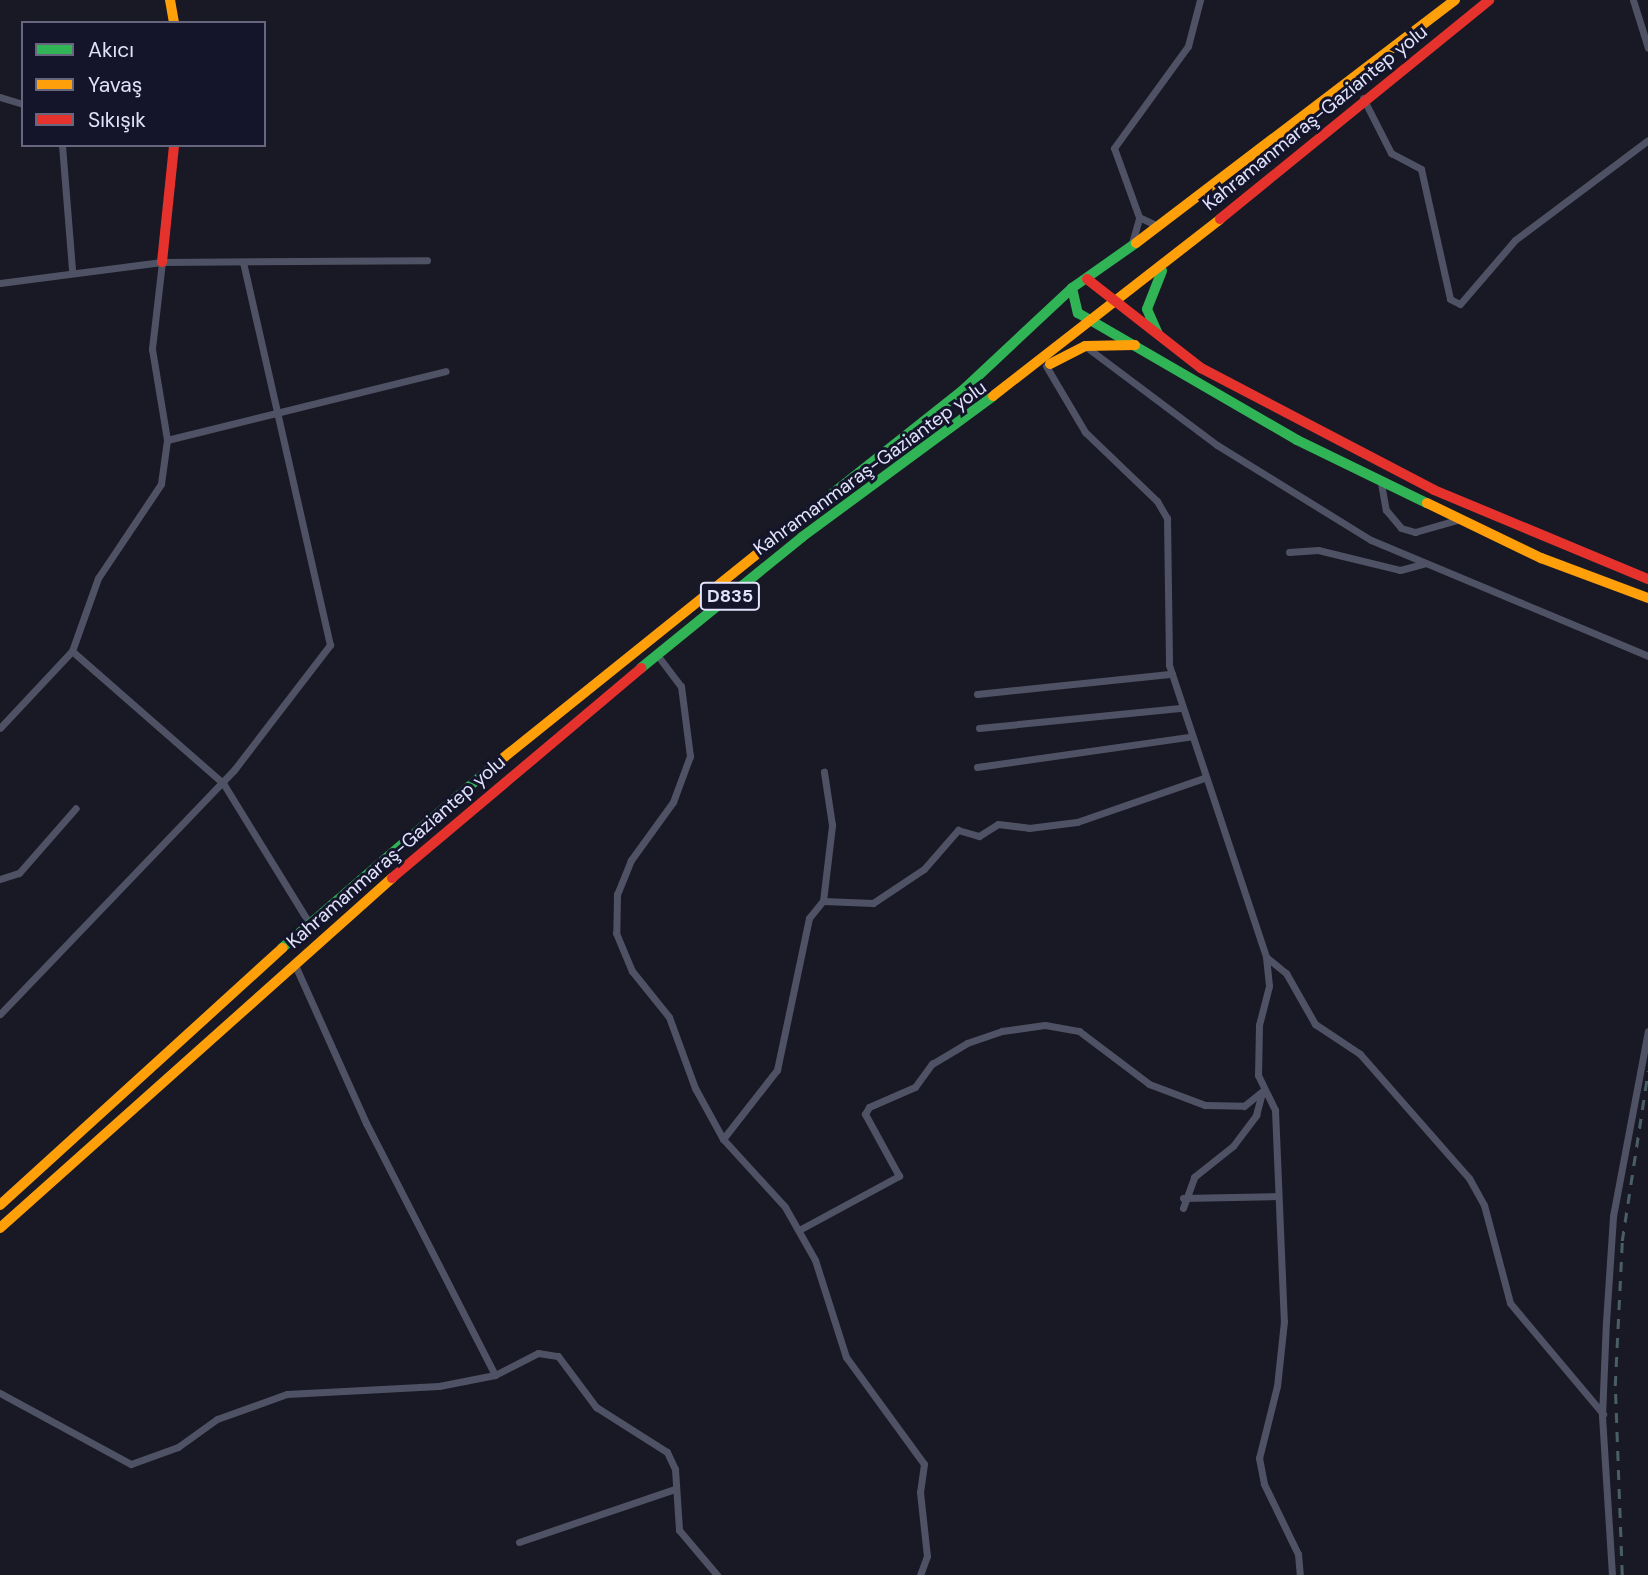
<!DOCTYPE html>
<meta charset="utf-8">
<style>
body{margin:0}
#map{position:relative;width:1648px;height:1575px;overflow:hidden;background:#191925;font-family:"DM Sans",sans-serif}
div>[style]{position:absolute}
.street>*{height:7px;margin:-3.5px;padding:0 3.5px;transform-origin:3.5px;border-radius:3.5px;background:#4f5264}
.fast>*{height:10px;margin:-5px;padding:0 5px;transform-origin:5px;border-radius:5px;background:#30b455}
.slow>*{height:10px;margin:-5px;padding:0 5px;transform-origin:5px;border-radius:5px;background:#ff9f0a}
.jam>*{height:10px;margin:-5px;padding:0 5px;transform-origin:5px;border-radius:5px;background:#e5322d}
.rail>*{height:2.5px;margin-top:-1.25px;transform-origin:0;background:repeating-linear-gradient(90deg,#495e67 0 10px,transparent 0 19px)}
span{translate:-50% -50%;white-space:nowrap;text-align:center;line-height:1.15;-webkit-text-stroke:6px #14142a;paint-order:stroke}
.shield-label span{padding:2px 5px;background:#14142a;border:2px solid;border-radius:5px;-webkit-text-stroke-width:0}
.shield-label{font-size:18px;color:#e1e2fc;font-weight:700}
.street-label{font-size:19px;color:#e1e2fc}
.legend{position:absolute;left:21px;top:21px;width:245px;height:126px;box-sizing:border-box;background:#14142a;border:2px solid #66667e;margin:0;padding:9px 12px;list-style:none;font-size:21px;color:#e1e2fc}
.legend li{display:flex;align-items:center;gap:14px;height:35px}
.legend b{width:35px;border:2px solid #66667e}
</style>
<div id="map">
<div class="street">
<div style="left:1633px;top:0;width:50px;rotate:72.6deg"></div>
<div style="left:0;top:97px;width:24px;rotate:17deg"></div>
<div style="left:1363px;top:98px;width:62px;rotate:63deg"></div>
<div style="left:1391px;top:153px;width:34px;rotate:28deg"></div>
<div style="left:1421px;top:169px;width:133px;rotate:77.4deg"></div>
<div style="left:1450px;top:299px;width:11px;rotate:27deg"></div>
<div style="left:1460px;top:304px;width:84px;rotate:-49.3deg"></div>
<div style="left:1515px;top:240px;width:166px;rotate:-36.9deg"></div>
<div style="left:62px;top:145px;width:125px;rotate:85.4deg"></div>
<div style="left:1158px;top:226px;width:21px;rotate:-155deg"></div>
<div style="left:1139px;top:217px;width:73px;rotate:-109.9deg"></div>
<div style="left:1114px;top:148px;width:126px;rotate:-54deg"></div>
<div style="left:1188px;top:46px;width:48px;rotate:-75.4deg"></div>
<div style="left:1132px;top:243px;width:26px;rotate:-74deg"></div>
<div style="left:162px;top:262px;width:265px;rotate:-0.4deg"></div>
<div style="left:0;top:283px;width:163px;rotate:-7.4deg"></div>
<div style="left:162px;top:262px;width:88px;rotate:96.6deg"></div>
<div style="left:152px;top:349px;width:92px;rotate:80.6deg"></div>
<div style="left:167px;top:440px;width:44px;rotate:97.8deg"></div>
<div style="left:161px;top:484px;width:113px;rotate:123.8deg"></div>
<div style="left:98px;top:578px;width:77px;rotate:109.6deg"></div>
<div style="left:72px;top:651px;width:105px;rotate:133.1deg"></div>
<div style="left:1085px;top:346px;width:165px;rotate:36.9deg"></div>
<div style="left:1217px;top:445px;width:181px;rotate:31.7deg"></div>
<div style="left:1371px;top:540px;width:300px;rotate:22.7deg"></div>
<div style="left:1046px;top:366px;width:77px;rotate:59.4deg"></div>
<div style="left:1085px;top:432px;width:100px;rotate:43.8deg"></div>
<div style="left:1157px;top:501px;width:20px;rotate:60deg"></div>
<div style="left:1167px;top:518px;width:147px;rotate:89.2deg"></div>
<div style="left:1169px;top:665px;width:308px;rotate:71.6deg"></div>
<div style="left:1266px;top:957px;width:29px;rotate:84deg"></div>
<div style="left:1269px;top:986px;width:40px;rotate:104.4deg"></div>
<div style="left:1259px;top:1025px;width:50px;rotate:91.1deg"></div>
<div style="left:1258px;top:1075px;width:39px;rotate:64deg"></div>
<div style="left:1275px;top:1110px;width:211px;rotate:87.6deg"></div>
<div style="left:1284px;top:1321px;width:65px;rotate:96.1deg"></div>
<div style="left:1277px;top:1386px;width:74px;rotate:104deg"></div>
<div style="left:1259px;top:1458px;width:26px;rotate:79deg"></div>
<div style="left:1264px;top:1484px;width:78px;rotate:64.1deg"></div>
<div style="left:1298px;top:1554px;width:21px;rotate:85deg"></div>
<div style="left:167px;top:440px;width:287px;rotate:-13.9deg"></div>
<div style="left:1381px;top:483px;width:27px;rotate:80deg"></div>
<div style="left:1386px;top:510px;width:23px;rotate:50deg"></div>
<div style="left:1401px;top:528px;width:15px;rotate:16deg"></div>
<div style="left:1415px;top:532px;width:44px;rotate:-15.9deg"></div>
<div style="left:1289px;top:552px;width:29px;rotate:-4deg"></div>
<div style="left:1318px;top:550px;width:84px;rotate:13.7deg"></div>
<div style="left:1400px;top:570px;width:24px;rotate:-15deg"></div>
<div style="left:72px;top:651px;width:201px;rotate:41.2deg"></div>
<div style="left:223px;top:783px;width:164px;rotate:58.4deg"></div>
<div style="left:658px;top:656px;width:38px;rotate:53deg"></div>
<div style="left:681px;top:686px;width:71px;rotate:82.7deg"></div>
<div style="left:690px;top:756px;width:49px;rotate:110.3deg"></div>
<div style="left:673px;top:802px;width:72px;rotate:125.9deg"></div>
<div style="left:631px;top:860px;width:37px;rotate:112deg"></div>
<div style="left:617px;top:894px;width:39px;rotate:91deg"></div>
<div style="left:616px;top:933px;width:41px;rotate:67.2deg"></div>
<div style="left:632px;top:971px;width:59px;rotate:51.2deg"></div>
<div style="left:669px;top:1017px;width:76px;rotate:69.9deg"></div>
<div style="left:695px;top:1088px;width:58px;rotate:61.2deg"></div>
<div style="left:723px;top:1139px;width:92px;rotate:47.6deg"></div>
<div style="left:785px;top:1207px;width:61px;rotate:60.5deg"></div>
<div style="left:815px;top:1260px;width:102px;rotate:72.3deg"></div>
<div style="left:846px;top:1357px;width:132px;rotate:53.9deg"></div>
<div style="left:924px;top:1464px;width:28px;rotate:98deg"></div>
<div style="left:920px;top:1492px;width:64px;rotate:83.8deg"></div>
<div style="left:927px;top:1556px;width:20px;rotate:110deg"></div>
<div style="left:977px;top:694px;width:196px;rotate:-5.9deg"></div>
<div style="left:979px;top:728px;width:202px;rotate:-5.7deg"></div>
<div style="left:977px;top:767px;width:214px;rotate:-8.1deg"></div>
<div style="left:0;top:879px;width:20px;rotate:-18deg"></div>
<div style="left:19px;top:873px;width:86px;rotate:-48.8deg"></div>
<div style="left:823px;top:901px;width:77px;rotate:-83.2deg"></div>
<div style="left:832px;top:825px;width:54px;rotate:-98.6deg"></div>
<div style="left:1266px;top:957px;width:26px;rotate:39deg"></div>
<div style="left:1286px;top:973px;width:59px;rotate:60.4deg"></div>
<div style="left:1315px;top:1024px;width:54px;rotate:33.7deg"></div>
<div style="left:1360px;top:1054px;width:165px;rotate:48.7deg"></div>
<div style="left:1469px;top:1178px;width:31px;rotate:61deg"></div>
<div style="left:1484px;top:1205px;width:101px;rotate:75.1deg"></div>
<div style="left:1510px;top:1303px;width:145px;rotate:50deg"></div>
<div style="left:0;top:1014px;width:338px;rotate:-46.2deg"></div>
<div style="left:234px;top:770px;width:158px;rotate:-52.5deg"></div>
<div style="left:330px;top:645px;width:392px;rotate:-102.8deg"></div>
<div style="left:723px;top:1139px;width:88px;rotate:-52deg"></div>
<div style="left:777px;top:1070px;width:155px;rotate:-78.1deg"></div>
<div style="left:809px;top:918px;width:22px;rotate:-51deg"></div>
<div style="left:823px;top:901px;width:50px;rotate:2.3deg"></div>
<div style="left:873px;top:903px;width:61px;rotate:-33.7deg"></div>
<div style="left:924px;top:869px;width:52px;rotate:-48.9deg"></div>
<div style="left:958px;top:830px;width:22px;rotate:16deg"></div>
<div style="left:979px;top:836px;width:22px;rotate:-32deg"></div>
<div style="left:998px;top:824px;width:31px;rotate:7deg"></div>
<div style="left:1029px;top:828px;width:48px;rotate:-7.1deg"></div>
<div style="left:1077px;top:822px;width:134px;rotate:-19.1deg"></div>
<div style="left:1183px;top:1198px;width:95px;rotate:-1.2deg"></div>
<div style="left:1183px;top:1208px;width:33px;rotate:-70deg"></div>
<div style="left:1194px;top:1177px;width:50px;rotate:-38.5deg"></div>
<div style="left:1233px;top:1146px;width:39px;rotate:-53deg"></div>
<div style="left:1256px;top:1115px;width:20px;rotate:-75deg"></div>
<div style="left:799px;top:1230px;width:114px;rotate:-28.4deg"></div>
<div style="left:899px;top:1176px;width:71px;rotate:-118.7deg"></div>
<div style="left:865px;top:1114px;width:8px;rotate:-60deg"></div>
<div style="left:869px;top:1107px;width:50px;rotate:-23.5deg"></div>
<div style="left:915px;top:1087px;width:29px;rotate:-54deg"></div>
<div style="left:932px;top:1064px;width:41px;rotate:-31deg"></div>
<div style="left:967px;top:1043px;width:37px;rotate:-19deg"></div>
<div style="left:1002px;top:1031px;width:43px;rotate:-7.9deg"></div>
<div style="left:1045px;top:1025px;width:35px;rotate:10deg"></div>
<div style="left:1079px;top:1031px;width:88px;rotate:37.1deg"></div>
<div style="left:1149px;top:1084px;width:60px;rotate:20.6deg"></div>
<div style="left:1205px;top:1105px;width:39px;rotate:1deg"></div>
<div style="left:1244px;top:1106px;width:26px;rotate:-39deg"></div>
<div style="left:495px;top:1375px;width:48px;rotate:-27.1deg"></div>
<div style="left:538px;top:1353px;width:20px;rotate:9deg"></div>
<div style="left:558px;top:1356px;width:64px;rotate:53.3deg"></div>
<div style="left:596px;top:1407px;width:84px;rotate:32.4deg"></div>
<div style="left:667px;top:1452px;width:19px;rotate:65deg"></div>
<div style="left:675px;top:1469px;width:61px;rotate:86.2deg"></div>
<div style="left:679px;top:1530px;width:59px;rotate:49.8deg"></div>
<div style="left:0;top:1393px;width:149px;rotate:28.5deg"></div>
<div style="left:131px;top:1464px;width:50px;rotate:-19.9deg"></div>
<div style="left:178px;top:1447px;width:48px;rotate:-35.7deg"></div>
<div style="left:217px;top:1419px;width:74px;rotate:-19.7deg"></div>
<div style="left:287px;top:1394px;width:152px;rotate:-3deg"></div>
<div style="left:439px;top:1386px;width:57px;rotate:-11.1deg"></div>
<div style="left:495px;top:1375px;width:283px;rotate:-117.1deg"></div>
<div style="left:366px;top:1123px;width:173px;rotate:-114.2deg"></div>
<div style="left:519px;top:1542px;width:165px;rotate:-18.8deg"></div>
<div style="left:1612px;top:1575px;width:159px;rotate:-93.6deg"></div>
<div style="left:1602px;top:1416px;width:94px;rotate:-87.6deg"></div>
<div style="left:1606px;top:1322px;width:106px;rotate:-86.2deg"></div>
<div style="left:1613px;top:1216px;width:188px;rotate:-79.3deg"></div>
</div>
<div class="fast">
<div style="left:1072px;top:288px;width:26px;rotate:77deg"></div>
<div style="left:1078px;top:313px;width:253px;rotate:30.1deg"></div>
<div style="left:1297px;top:440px;width:144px;rotate:25.9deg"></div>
<div style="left:1158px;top:334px;width:27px;rotate:-114deg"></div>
<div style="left:1147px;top:309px;width:41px;rotate:-68.5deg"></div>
<div style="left:784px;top:532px;width:227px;rotate:-38.4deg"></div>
<div style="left:962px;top:391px;width:151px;rotate:-43.1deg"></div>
<div style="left:1072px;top:288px;width:78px;rotate:-35.1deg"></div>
<div style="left:641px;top:668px;width:208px;rotate:-39.1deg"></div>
<div style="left:802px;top:537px;width:237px;rotate:-36.4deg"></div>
<div style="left:282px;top:948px;width:277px;rotate:-40.8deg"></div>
</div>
<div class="slow">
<div style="left:170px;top:0;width:23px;rotate:80deg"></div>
<div style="left:1136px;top:243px;width:401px;rotate:-37.3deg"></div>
<div style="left:1050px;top:364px;width:39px;rotate:-27deg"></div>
<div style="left:1085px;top:346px;width:50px;rotate:-1.1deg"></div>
<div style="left:993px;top:396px;width:288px;rotate:-37.9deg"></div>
<div style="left:1427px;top:503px;width:127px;rotate:25.8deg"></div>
<div style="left:1541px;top:558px;width:114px;rotate:20.5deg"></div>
<div style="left:492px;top:767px;width:375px;rotate:-38.8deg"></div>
<div style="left:0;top:1205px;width:382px;rotate:-42.3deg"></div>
<div style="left:0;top:1228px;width:526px;rotate:-41.76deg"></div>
</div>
<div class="jam">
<div style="left:1220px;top:219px;width:347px;rotate:-39.1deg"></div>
<div style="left:162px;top:262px;width:118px;rotate:-84.1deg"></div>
<div style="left:1087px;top:279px;width:145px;rotate:38deg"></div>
<div style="left:1201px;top:368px;width:263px;rotate:27.6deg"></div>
<div style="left:1434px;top:490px;width:232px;rotate:22.6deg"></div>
<div style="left:392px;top:878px;width:326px;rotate:-40.1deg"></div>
</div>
<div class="rail">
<div style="left:1622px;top:1575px;width:189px;rotate:-92.1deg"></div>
<div style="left:1615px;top:1386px;width:145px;rotate:-87.2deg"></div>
<div style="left:1622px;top:1241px;width:172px;rotate:-81.3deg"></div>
</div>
<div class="shield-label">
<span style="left:730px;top:596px">D835</span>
</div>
<div class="street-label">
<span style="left:1315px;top:118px;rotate:-39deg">Kahramanmaraş-Gaziantep yolu</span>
<span style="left:870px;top:468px;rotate:-36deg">Kahramanmaraş-Gaziantep yolu</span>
<span style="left:396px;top:852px;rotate:-41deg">Kahramanmaraş-Gaziantep yolu</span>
</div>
<ul class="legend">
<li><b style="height:9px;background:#30b455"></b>Akıcı</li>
<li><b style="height:9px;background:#ff9f0a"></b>Yavaş</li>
<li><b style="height:9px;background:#e5322d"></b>Sıkışık</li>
</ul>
</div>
